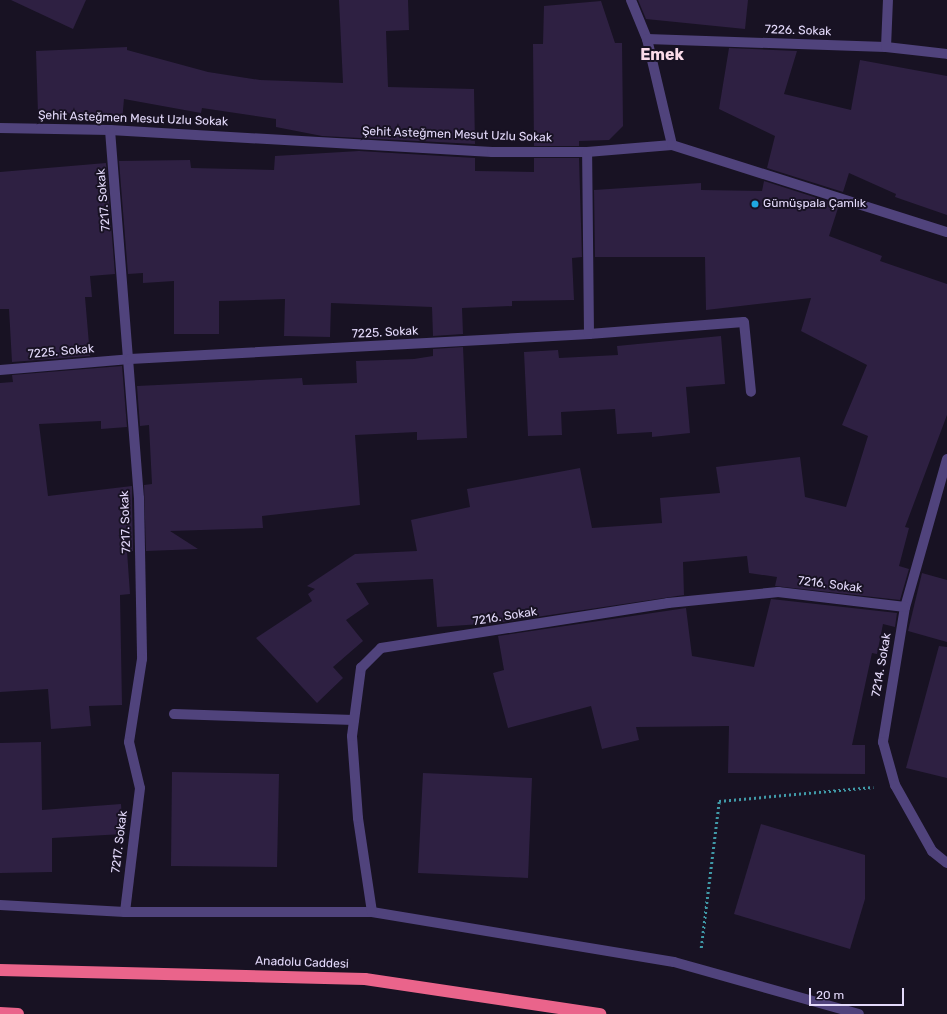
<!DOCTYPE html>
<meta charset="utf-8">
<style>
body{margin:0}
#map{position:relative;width:947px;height:1014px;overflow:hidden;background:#181223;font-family:Rubik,sans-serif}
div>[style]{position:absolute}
.building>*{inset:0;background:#2e2042}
.path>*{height:2.5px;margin-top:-1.25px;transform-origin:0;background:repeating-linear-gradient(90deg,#409aa8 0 2px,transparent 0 5px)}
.minor>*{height:10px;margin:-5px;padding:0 5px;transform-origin:5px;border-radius:5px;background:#50437c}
.highway>*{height:12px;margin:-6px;padding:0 6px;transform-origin:6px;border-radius:6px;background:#ea648b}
.dots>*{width:11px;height:11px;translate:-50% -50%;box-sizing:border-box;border:2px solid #181223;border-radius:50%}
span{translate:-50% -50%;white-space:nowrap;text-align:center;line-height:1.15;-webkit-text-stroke:4px #181223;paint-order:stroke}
.street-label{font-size:12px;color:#e3d9fa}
.poi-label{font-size:12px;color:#e3d9fa}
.left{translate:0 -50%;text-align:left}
.district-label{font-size:16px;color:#fadbe9;font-weight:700}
.scale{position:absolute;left:809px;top:988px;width:95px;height:18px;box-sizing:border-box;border:2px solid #e3d9fa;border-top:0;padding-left:5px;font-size:12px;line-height:14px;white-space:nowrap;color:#e3d9fa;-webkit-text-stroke:3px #181223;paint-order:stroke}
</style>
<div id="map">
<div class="building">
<div style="clip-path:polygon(11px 0,86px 0,73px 29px)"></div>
<div style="clip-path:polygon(339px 0,408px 0,409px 30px,386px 31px,388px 87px,474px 89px,475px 144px,322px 136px,276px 127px,276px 119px,202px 108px,201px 113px,124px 99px,122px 121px,84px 119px,84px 113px,38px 114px,36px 51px,127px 47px,127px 50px,208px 72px,260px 80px,343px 83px)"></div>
<div style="clip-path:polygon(638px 0,748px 0,745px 29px,646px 19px)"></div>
<div style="clip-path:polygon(601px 1px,615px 43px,622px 43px,623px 126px,609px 140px,579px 141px,579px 146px,534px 146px,533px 44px,543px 44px,544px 6px)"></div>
<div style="clip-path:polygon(729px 48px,797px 51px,784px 94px,851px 110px,860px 60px,947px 76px,947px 215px,895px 197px,896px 194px,849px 173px,843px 192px,767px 168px,775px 136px,719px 109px)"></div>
<div style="clip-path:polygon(359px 151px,475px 158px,475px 171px,534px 172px,534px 158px,579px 158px,582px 257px,572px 258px,574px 300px,512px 301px,512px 306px,462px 308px,463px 334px,433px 336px,432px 307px,331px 303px,330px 337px,284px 336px,285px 299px,219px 301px,219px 334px,174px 334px,174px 281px,143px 283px,143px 273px,128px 274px,119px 161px,190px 160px,191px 168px,274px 170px,275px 156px)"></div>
<div style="clip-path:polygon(106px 163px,115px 274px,90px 276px,92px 297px,85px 297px,90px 356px,12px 362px,9px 309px,0 309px,0 172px)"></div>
<div style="clip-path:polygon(764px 181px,839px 205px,829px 236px,882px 256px,880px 261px,947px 284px,947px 415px,905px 527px,909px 528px,899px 566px,909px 569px,900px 600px,775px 586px,777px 577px,749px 573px,747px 556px,683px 562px,684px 595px,496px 623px,437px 627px,433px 579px,356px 583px,369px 604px,346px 620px,363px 641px,333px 667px,343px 678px,317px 703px,256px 638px,312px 601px,308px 594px,315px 589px,307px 586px,355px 554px,417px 551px,411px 520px,470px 507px,467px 489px,580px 468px,592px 528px,662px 523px,660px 498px,720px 493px,716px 467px,800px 457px,805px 497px,846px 507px,868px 436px,842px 425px,867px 365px,801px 331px,811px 298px,706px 310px,705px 257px,595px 257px,594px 190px,701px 183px,701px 190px,762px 191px)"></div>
<div style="clip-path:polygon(721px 336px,725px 384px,686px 387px,690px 433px,652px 437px,652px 432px,617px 434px,615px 409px,561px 412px,562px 435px,528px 436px,524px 352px,558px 350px,559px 358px,618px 355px,617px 346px)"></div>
<div style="clip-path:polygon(463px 347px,467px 438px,417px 440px,417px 432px,355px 435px,360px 505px,262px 516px,263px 528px,170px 531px,198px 549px,146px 551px,144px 485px,152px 484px,149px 425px,140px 426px,137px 386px,302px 378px,303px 385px,357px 383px,356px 361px,414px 359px,433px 356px,433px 349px)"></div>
<div style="clip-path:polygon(122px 366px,127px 427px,101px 429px,101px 421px,39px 424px,48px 496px,132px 486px,132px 498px,133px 551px,127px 551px,130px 594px,120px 595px,122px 705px,89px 706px,91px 726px,51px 729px,48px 689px,0 692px,0 383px,13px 382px,12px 375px)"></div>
<div style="clip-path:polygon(922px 573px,947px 580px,947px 642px,908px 631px)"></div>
<div style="clip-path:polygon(771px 599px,897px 613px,895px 627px,883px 624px,877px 654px,872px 653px,852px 745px,865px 745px,865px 774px,728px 773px,729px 726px,636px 727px,639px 740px,602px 749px,591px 706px,508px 728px,493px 673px,504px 670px,498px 636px,686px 608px,692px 656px,754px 667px)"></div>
<div style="clip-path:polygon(939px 646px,947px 647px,947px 778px,906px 768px)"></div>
<div style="clip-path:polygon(41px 742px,42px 810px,121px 804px,123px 834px,52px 838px,52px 872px,0 873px,0 743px)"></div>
<div style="clip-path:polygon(172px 772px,279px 774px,277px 867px,171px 866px)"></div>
<div style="clip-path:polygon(423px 773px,532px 778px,528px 878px,418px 873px)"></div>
<div style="clip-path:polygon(761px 824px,865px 855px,865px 899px,850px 949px,734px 914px)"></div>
</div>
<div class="path">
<div style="left:701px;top:948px;width:148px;rotate:-83deg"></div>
<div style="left:719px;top:801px;width:155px;rotate:-5.2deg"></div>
</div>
<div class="minor">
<div style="left:631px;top:0;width:42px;rotate:67.7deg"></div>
<div style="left:647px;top:39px;width:109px;rotate:76.7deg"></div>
<div style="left:647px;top:39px;width:239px;rotate:1.9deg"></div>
<div style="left:886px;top:47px;width:61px;rotate:6.5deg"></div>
<div style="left:886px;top:47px;width:47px;rotate:-87.6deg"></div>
<div style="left:0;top:128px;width:110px;rotate:1deg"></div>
<div style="left:110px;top:130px;width:383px;rotate:3.3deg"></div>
<div style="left:492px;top:152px;width:95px"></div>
<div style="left:587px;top:152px;width:85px;rotate:-4.7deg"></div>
<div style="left:672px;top:145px;width:288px;rotate:17.6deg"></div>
<div style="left:110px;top:130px;width:369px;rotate:85.5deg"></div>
<div style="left:139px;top:498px;width:161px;rotate:88.9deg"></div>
<div style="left:142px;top:659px;width:84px;rotate:98.9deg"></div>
<div style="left:129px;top:742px;width:47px;rotate:76.6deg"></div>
<div style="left:140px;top:788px;width:125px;rotate:96.9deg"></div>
<div style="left:589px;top:334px;width:155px;rotate:-4.4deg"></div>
<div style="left:744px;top:322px;width:70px;rotate:84.3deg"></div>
<div style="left:0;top:370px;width:130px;rotate:-4.8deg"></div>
<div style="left:130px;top:359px;width:460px;rotate:-3.1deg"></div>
<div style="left:589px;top:334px;width:182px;rotate:-90.6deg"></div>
<div style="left:947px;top:459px;width:154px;rotate:105.8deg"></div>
<div style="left:905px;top:607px;width:137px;rotate:99.3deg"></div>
<div style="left:883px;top:742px;width:45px;rotate:74.4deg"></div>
<div style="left:895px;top:785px;width:76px;rotate:60.7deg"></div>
<div style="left:932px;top:851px;width:19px;rotate:39deg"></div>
<div style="left:174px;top:714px;width:180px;rotate:1.9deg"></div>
<div style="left:0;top:905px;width:125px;rotate:3.2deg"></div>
<div style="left:125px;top:912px;width:247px"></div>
<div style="left:372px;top:912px;width:306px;rotate:9.4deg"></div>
<div style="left:674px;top:962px;width:192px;rotate:15.7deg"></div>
<div style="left:372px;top:912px;width:95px;rotate:-98.5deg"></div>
<div style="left:358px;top:818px;width:82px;rotate:-94.2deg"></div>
<div style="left:352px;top:736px;width:69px;rotate:-82.5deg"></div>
<div style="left:361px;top:668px;width:28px;rotate:-45deg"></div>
<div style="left:381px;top:648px;width:291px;rotate:-8.9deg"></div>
<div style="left:668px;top:603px;width:111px;rotate:-5.7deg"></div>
<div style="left:778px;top:592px;width:128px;rotate:6.7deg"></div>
</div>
<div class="highway">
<div style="left:0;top:970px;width:365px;rotate:1.4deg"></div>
<div style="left:365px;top:979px;width:238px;rotate:8.5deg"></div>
<div style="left:0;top:1013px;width:18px;rotate:3deg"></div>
</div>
<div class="dots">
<div style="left:755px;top:204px;background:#1fa8e0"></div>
</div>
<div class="street-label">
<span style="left:798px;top:31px;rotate:2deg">7226. Sokak</span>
<span style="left:133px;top:119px;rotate:2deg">Şehit Asteğmen Mesut Uzlu Sokak</span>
<span style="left:457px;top:135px;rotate:2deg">Şehit Asteğmen Mesut Uzlu Sokak</span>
<span style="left:104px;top:200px;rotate:-95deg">7217. Sokak</span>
<span style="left:385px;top:333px;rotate:-3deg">7225. Sokak</span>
<span style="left:61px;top:352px;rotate:-5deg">7225. Sokak</span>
<span style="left:126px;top:522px;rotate:-92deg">7217. Sokak</span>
<span style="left:830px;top:585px;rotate:7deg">7216. Sokak</span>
<span style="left:505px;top:617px;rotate:-9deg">7216. Sokak</span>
<span style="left:882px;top:665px;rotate:-80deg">7214. Sokak</span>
<span style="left:120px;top:842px;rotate:-83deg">7217. Sokak</span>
<span style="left:302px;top:963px;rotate:2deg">Anadolu Caddesi</span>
</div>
<div class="poi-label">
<span class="left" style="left:763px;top:204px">Gümüşpala Çamlık</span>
</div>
<div class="district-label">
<span style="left:662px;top:55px">Emek</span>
</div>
<div class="scale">20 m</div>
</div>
